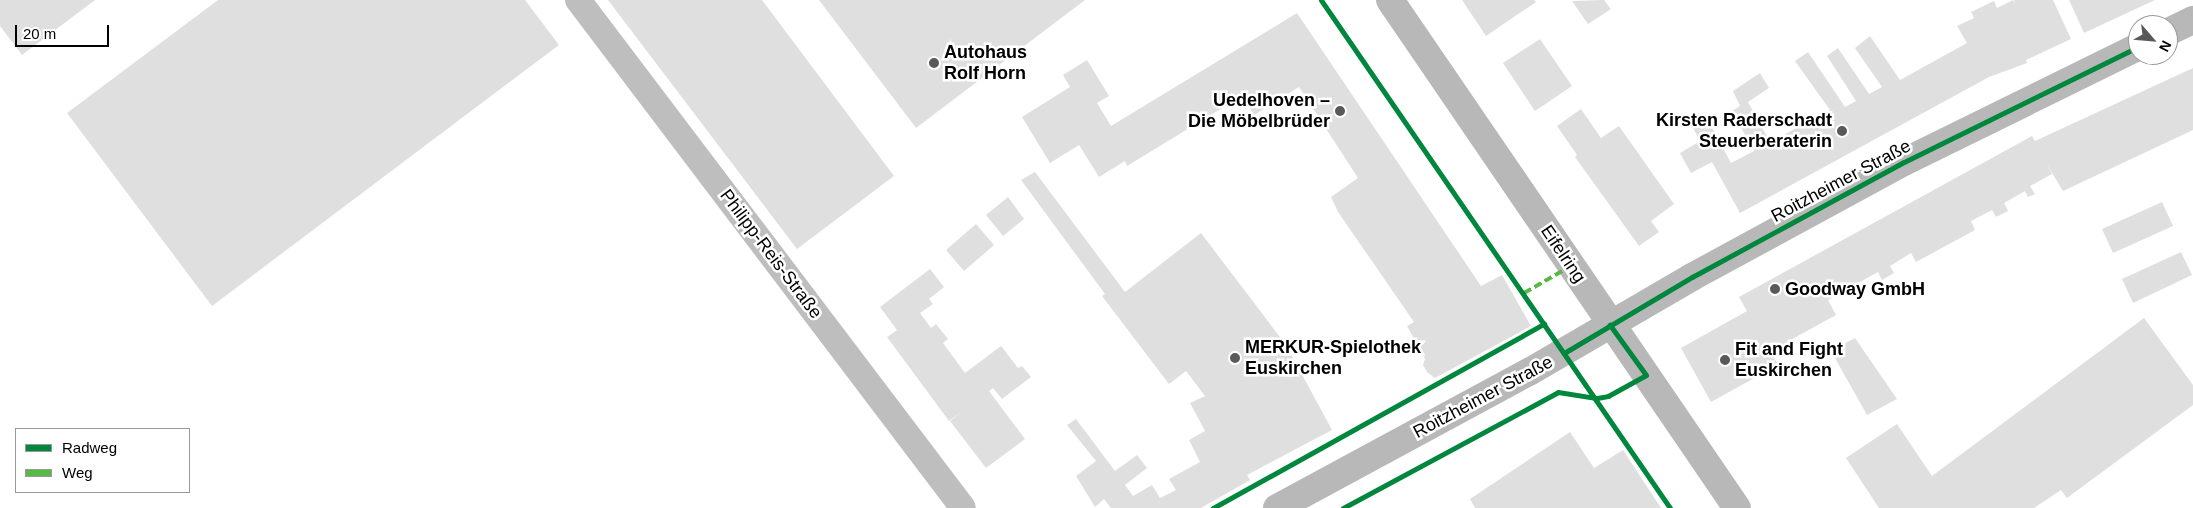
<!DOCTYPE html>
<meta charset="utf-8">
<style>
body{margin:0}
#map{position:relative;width:2193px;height:508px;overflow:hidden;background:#fff;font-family:Arial,sans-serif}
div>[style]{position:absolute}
.building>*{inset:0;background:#dfdfdf}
.street>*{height:26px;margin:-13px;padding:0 13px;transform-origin:13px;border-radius:13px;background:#bebebe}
.secondary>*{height:28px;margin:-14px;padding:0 14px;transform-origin:14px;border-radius:14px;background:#b8b8b8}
.quiet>*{height:4px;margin-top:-2px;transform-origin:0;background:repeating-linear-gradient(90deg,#58b947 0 8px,transparent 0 12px)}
.cycleway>*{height:5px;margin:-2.5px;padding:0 2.5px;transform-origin:2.5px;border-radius:2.5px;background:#00873e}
.dots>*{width:14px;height:14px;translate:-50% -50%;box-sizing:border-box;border:2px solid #fff;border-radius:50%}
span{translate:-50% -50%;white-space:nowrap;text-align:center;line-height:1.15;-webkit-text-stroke:5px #fff;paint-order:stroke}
.poi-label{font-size:18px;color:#000;font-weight:700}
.left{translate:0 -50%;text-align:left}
.right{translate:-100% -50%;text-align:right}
.street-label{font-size:18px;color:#000}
.legend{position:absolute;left:15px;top:428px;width:175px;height:65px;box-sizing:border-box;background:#fff;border:1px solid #999;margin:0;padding:6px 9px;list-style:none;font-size:15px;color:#000}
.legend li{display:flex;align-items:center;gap:10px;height:25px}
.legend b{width:25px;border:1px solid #999}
.north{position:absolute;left:2128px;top:15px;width:50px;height:50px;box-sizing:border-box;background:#fff;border:1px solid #999;border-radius:50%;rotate:117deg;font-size:14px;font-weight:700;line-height:20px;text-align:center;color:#000}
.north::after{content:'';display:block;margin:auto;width:18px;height:22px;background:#595959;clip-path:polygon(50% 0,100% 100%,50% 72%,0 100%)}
.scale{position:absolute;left:15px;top:25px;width:94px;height:22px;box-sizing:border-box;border:2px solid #000;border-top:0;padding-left:6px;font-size:15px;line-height:18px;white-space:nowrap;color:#000;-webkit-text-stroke:4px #fff;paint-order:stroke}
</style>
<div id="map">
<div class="building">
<div style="clip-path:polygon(0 0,95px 0,22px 55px,0 26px)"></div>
<div style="clip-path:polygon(218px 0,525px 0,559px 45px,212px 306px,67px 113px)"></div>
<div style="clip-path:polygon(608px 0,762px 0,894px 176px,797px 249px)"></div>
<div style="clip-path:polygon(819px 0,1085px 0,916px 128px)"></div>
<div style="clip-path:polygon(1462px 0,1534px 0,1536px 2px,1486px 36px)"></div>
<div style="clip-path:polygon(1604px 0,1611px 9px,1588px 24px,1572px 1px)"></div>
<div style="clip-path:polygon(2013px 0,2015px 4px,2014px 0,2053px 0,2071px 39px,2026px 60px,2027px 63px,1989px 77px,1740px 213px,1712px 162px,1691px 173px,1680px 153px,1700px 141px,1693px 128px,1708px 120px,1731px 163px,1754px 151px,1732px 111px,1740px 106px,1733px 91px,1760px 73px,1769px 88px,1748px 102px,1770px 142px,1830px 110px,1795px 61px,1808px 52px,1845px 107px,1856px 101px,1827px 56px,1838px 48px,1869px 94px,1882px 87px,1855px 48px,1870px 36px,1900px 80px,1967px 43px,1957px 26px,1974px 18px,1971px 12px,1994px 1px,1997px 8px)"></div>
<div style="clip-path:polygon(2069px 0,2155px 0,2084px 33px)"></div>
<div style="clip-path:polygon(1297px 13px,1481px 286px,1502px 275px,1531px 326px,1435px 378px,1427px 372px,1423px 365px,1425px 359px,1407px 326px,1414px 322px,1338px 212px,1331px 197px,1358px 178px,1299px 87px,1254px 115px,1242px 96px,1127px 166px,1125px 161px,1099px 177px,1079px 145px,1050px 163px,1022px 117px,1070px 87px,1063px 75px,1087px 60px,1109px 96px,1097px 103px,1111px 126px)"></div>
<div style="clip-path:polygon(1540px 39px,1572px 86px,1535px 111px,1503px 63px)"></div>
<div style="clip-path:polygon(2193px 68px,2193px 130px,2063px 191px,2046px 163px,2052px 174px,2030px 186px,2035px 194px,2028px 197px,2025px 191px,2004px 203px,2008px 211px,1996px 217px,1992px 210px,1971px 221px,1975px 230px,1916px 262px,1911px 253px,1890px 266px,1894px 273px,1882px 280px,1878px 272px,1828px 300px,1836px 315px,1770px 351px,1778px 365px,1711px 402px,1681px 348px,1747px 311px,1739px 297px,2032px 136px,2035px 141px)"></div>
<div style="clip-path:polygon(1581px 109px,1601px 138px,1619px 126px,1674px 204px,1651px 221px,1659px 232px,1639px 246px,1575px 157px,1577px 155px,1557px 126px)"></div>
<div style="clip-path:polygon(1035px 172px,1125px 292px,1201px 233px,1286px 345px,1332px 430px,1247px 475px,1250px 480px,1201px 508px,1111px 508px,1104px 499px,1095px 507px,1076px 476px,1096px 461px,1067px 425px,1076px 419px,1115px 471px,1137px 455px,1147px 468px,1125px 485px,1133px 496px,1152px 485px,1160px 498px,1176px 490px,1169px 479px,1200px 462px,1189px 440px,1205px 431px,1190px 403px,1205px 396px,1186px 371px,1169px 384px,1102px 296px,1105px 294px,1021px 180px)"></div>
<div style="clip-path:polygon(1008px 197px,1024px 219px,1003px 236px,986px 215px)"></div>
<div style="clip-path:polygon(2162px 202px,2173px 226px,2113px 253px,2102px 229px)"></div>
<div style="clip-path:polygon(976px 224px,994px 245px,964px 271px,946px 250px)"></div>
<div style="clip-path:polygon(2181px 252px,2192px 275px,2133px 303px,2122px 279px)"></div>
<div style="clip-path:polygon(930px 269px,944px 287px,929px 299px,933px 304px,920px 313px,931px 328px,936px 324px,948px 339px,943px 343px,965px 373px,1001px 346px,1018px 368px,1022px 366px,1031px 377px,1002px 399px,993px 388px,989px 391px,1025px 439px,986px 468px,950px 421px,964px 410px,949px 421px,887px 337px,897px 330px,880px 307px)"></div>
<div style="clip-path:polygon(2144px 318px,2193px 385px,2193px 405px,2067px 498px,2061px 490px,2034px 508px,1879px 508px,1846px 458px,1897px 424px,1932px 476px)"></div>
<div style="clip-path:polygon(1855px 338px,1897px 399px,1867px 415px,1831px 351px)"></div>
<div style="clip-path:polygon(1570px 432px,1594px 468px,1623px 450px,1661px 508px,1475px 508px,1470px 499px)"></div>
</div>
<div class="street">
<div style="left:578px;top:0;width:637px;rotate:52.84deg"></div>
</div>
<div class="secondary">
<div style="left:1390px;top:0;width:615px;rotate:55.66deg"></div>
<div style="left:2168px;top:32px;width:28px;rotate:-26deg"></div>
<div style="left:1277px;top:508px;width:286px;rotate:-28.4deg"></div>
<div style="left:1529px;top:372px;width:189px;rotate:-30.2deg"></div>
<div style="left:1692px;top:277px;width:241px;rotate:-28.5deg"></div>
<div style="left:1904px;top:162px;width:261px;rotate:-26.2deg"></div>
</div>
<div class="quiet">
<div style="left:1524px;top:293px;width:54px;rotate:-29.9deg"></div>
</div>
<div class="cycleway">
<div style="left:1321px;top:0;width:616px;rotate:55.51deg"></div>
<div style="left:1564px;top:353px;width:149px;rotate:-30.7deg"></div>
<div style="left:1692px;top:277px;width:241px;rotate:-28.5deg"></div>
<div style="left:1904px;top:162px;width:261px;rotate:-26.2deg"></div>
<div style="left:1213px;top:508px;width:379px;rotate:-29.1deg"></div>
<div style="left:1343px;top:508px;width:244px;rotate:-28.3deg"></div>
<div style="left:1558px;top:392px;width:39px;rotate:9deg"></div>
<div style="left:1597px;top:398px;width:11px;rotate:-10deg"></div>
<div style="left:1608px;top:396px;width:43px;rotate:-28.9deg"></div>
<div style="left:1646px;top:375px;width:62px;rotate:-125.8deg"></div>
</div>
<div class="dots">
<div style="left:934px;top:63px;background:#595959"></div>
<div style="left:1340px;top:111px;background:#595959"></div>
<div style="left:1842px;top:131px;background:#595959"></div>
<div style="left:1775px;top:289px;background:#595959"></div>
<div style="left:1235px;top:358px;background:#595959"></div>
<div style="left:1725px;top:360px;background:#595959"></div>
</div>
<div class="poi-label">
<span class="left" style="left:944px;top:63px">Autohaus<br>Rolf Horn</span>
<span class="right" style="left:1330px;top:111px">Uedelhoven –<br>Die Möbelbrüder</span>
<span class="right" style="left:1832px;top:131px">Kirsten Raderschadt<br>Steuerberaterin</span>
<span class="left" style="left:1785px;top:289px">Goodway GmbH</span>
<span class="left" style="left:1245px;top:358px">MERKUR-Spielothek<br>Euskirchen</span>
<span class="left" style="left:1735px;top:360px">Fit and Fight<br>Euskirchen</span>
</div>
<div class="street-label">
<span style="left:1841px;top:181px;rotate:-28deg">Roitzheimer Straße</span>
<span style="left:771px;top:254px;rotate:53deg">Philipp-Reis-Straße</span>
<span style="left:1563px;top:254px;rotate:56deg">Eifelring</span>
<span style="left:1483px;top:397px;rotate:-28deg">Roitzheimer Straße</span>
</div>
<ul class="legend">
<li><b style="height:6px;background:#00873e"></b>Radweg</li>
<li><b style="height:6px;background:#58b947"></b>Weg</li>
</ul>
<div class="north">N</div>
<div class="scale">20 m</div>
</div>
